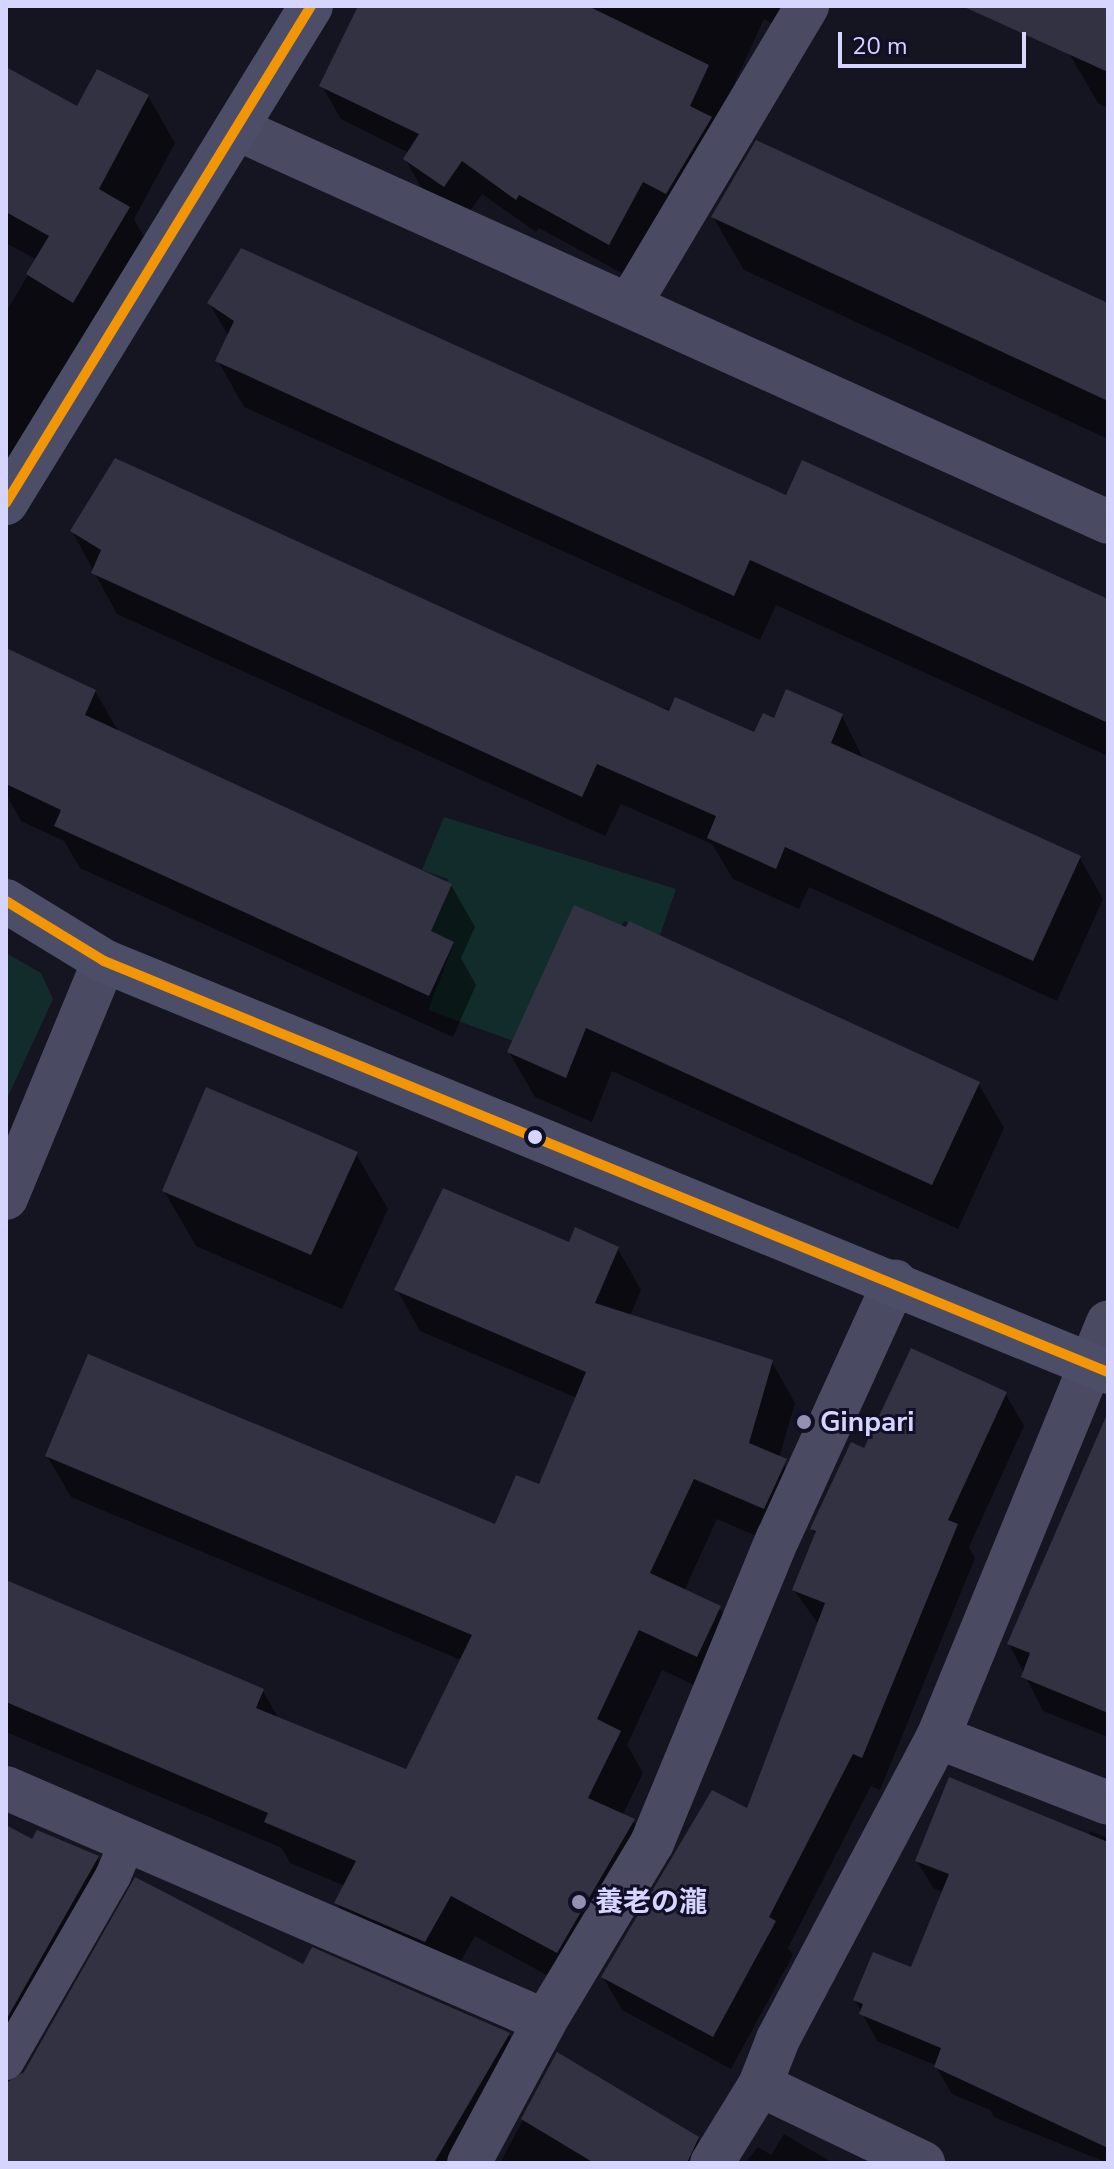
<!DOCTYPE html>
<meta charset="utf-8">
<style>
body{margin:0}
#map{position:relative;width:1114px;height:2169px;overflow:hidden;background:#151421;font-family:"Nunito Sans","Noto Sans JP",sans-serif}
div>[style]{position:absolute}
.green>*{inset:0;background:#122c2b}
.shadow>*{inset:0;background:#0007}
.building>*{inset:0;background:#333243}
.lane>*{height:36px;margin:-18px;padding:0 18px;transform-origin:18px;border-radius:18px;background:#4a4a62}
.street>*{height:44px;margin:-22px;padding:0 22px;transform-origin:22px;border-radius:22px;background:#4a4a62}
.secondary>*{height:44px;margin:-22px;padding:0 22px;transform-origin:22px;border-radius:22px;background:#4c4e68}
.bus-1>*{height:10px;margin:-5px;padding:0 5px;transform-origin:5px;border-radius:5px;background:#f39606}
.dots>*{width:22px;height:22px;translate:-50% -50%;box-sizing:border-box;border:4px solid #110f26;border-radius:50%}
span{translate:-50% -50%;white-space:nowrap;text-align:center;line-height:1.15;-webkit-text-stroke:6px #110f26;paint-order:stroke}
.poi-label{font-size:28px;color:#d6d5ff;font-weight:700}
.left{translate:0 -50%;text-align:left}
.frame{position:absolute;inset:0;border:8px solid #d6d5ff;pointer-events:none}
.scale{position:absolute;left:838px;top:32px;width:188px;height:36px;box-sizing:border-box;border:4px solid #d6d5ff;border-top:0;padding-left:10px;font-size:24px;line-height:28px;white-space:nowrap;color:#d6d5ff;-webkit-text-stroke:6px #110f26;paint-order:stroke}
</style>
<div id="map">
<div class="green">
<div style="clip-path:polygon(444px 817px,676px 889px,660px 935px,624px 921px,600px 975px,538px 1050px,428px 1010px,454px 943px,430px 932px,448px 879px,422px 870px)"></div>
<div style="clip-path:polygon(6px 953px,41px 973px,53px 999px,6px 1101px)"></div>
</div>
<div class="shadow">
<div style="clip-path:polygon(407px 6px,792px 6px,780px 28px,764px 19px,715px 126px,629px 277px,539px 228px,536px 232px,482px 194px,464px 220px,424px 192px,405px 159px,409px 153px,341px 119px,322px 86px)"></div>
<div style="clip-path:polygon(1099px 6px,1108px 7px,1108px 108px,1098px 103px,1069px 53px)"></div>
<div style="clip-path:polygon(6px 69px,78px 109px,148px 96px,175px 143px,134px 219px,155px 256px,6px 491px,6px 312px,37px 260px,6px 243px)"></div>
<div style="clip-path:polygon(713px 217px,1108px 305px,1108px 439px,744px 270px)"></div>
<div style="clip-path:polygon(209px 303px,1108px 601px,1108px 756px,776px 605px,760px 640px,244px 407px,218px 361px,229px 337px)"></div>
<div style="clip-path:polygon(72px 531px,755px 735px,775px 720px,842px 716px,864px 760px,1080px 858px,1103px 899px,1057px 1001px,809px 887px,799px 909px,733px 879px,712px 844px,621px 804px,605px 836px,117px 614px)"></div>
<div style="clip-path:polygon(6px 681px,95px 691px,119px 732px,451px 885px,475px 927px,461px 958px,476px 985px,453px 1037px,80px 868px,64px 841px,21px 821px,6px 794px)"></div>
<div style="clip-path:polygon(575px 908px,978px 1083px,1004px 1128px,958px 1229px,612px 1071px,592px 1122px,535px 1097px,509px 1052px)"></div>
<div style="clip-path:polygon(356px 1154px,388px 1209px,342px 1309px,196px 1246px,164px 1191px)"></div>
<div style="clip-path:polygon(570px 1244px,618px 1249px,641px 1290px,630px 1316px,772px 1362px,795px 1403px,779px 1458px,809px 1501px,787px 1549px,717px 1519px,684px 1591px,719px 1607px,743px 1648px,720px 1697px,662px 1670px,627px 1745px,643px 1773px,622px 1816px,633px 1821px,657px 1862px,580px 1993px,475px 1936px,449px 1982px,360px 1944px,337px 1903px,345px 1886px,290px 1863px,282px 1848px,6px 1732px,6px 1582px,263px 1691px,279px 1719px,407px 1772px,461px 1660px,71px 1497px,47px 1456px,496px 1527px,540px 1487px,577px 1398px,420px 1331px,397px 1290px)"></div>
<div style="clip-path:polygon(1005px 1393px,1024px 1426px,969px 1547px,975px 1558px,880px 1790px,871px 1786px,788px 1948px,793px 1955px,731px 2069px,622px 2010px,603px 1977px,748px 1811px,819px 1625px,794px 1590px,816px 1536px,812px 1529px,865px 1451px)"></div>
<div style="clip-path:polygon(1108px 1435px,1108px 1737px,1043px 1711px,1009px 1644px)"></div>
<div style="clip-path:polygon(6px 1827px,33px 1841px,97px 1858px,114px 1886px,6px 2077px)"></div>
<div style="clip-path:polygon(1090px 1831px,1108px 1838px,1108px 2163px,994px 2117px,990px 2110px,952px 2094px,935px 2065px,877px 2041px,855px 2000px,912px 1970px,943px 1892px,933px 1888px,917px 1861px,1088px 1836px)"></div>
<div style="clip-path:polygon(304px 1967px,509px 2035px,525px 2064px,472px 2163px,6px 2163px,6px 2082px)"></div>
<div style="clip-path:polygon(558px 2055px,697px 2138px,711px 2163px,500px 2163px)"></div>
<div style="clip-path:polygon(784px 2134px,833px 2163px,745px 2163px,758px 2147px,771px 2155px)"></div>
</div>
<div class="building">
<div style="clip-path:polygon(358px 6px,588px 6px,709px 65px,690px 106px,712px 117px,666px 194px,643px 182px,609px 245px,519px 195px,516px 200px,462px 161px,444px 187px,403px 159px,419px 134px,319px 86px)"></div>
<div style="clip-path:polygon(962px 6px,1108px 6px,1108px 72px)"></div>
<div style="clip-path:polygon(6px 67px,77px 106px,97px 69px,149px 95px,99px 189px,130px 207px,73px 303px,26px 274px,49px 236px,6px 212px)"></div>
<div style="clip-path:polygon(756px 140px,1108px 303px,1108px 401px,711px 217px)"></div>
<div style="clip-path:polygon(241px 248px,786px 495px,802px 460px,1108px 599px,1108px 723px,750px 560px,734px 596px,215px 361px,234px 321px,207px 303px)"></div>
<div style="clip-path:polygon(115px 458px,669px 711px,675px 697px,754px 732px,763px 713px,774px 718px,786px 689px,843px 714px,831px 743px,1081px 856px,1033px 961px,785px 847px,776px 869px,707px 838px,716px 816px,597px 764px,582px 797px,91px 573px,101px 550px,70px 531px)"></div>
<div style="clip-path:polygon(6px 648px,96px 690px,85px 715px,452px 884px,431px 931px,454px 942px,429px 996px,54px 826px,61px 810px,6px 784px)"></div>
<div style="clip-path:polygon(574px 905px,626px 927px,629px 921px,980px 1082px,932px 1185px,586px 1028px,566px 1078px,507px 1052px)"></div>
<div style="clip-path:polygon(206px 1087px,358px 1152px,311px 1255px,162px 1191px)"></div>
<div style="clip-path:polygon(443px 1188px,569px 1242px,575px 1227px,619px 1247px,595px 1303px,773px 1360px,749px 1443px,787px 1459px,764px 1509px,694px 1479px,650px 1573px,721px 1606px,697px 1657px,639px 1630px,597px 1719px,621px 1731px,588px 1798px,635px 1819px,557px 1953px,451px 1896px,425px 1942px,334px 1903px,356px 1861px,264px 1822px,268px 1813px,6px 1702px,6px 1580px,264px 1689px,256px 1708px,406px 1769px,472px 1635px,45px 1456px,88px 1354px,495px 1524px,516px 1475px,539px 1484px,586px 1372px,394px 1290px)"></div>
<div style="clip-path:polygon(911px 1348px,1007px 1392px,948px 1520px,958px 1524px,862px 1758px,853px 1754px,769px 1917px,776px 1921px,713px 2037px,601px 1977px,712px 1790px,747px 1808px,825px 1603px,792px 1590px,816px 1531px,810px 1529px,851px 1442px,864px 1448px)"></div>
<div style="clip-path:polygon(1108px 1412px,1108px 1713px,1021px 1677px,1030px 1653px,1007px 1644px)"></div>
<div style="clip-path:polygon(949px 1777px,1108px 1842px,1108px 2148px,934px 2067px,941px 2048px,859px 2014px,863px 2004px,853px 2000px,873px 1952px,911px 1967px,949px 1874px,915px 1861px)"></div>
<div style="clip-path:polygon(6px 1825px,32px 1839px,37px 1830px,99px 1856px,6px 2020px)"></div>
<div style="clip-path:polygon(135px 1877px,303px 1964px,312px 1947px,510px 2033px,434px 2163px,6px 2163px,6px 2083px,24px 2072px)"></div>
<div style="clip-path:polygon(557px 2052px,699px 2137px,687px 2163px,594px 2163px,521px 2119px)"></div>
</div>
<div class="lane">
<div style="left:6px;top:2062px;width:215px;rotate:-60.1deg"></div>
<div style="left:113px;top:1876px;width:39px;rotate:-67deg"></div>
</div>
<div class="street">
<div style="left:240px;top:130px;width:952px;rotate:24.3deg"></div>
<div style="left:629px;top:305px;width:348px;rotate:-59.2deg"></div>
<div style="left:6px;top:1198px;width:256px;rotate:-67.5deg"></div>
<div style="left:938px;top:1737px;width:182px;rotate:21.2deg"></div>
<div style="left:6px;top:1788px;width:587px;rotate:23.38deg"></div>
<div style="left:760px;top:2085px;width:181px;rotate:25.6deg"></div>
<div style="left:469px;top:2163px;width:161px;rotate:-61.8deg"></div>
<div style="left:545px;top:2021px;width:208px;rotate:-59deg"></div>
<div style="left:652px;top:1843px;width:330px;rotate:-67.6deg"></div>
<div style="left:778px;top:1538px;width:282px;rotate:-65.5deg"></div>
<div style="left:712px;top:2163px;width:92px;rotate:-58.4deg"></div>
<div style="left:760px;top:2085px;width:49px;rotate:-68.6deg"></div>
<div style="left:778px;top:2039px;width:342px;rotate:-62.1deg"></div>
<div style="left:938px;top:1737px;width:448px;rotate:-67.7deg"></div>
</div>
<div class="secondary">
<div style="left:6px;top:503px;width:583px;rotate:-58.46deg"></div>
<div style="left:6px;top:901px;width:115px;rotate:31.5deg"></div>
<div style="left:104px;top:961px;width:1085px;rotate:22.26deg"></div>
</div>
<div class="bus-1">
<div style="left:6px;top:503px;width:583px;rotate:-58.46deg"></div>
<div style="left:6px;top:901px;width:115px;rotate:31.5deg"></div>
<div style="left:104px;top:961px;width:1085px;rotate:22.26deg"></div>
</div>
<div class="dots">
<div style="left:535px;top:1137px;background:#d6d5ff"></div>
<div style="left:804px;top:1422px;background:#9291b1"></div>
<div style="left:579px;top:1902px;background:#9291b1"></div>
</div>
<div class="poi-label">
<span class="left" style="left:820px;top:1422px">Ginpari</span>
<span class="left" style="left:595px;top:1902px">養老の瀧</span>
</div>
<div class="frame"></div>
<div class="scale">20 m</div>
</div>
